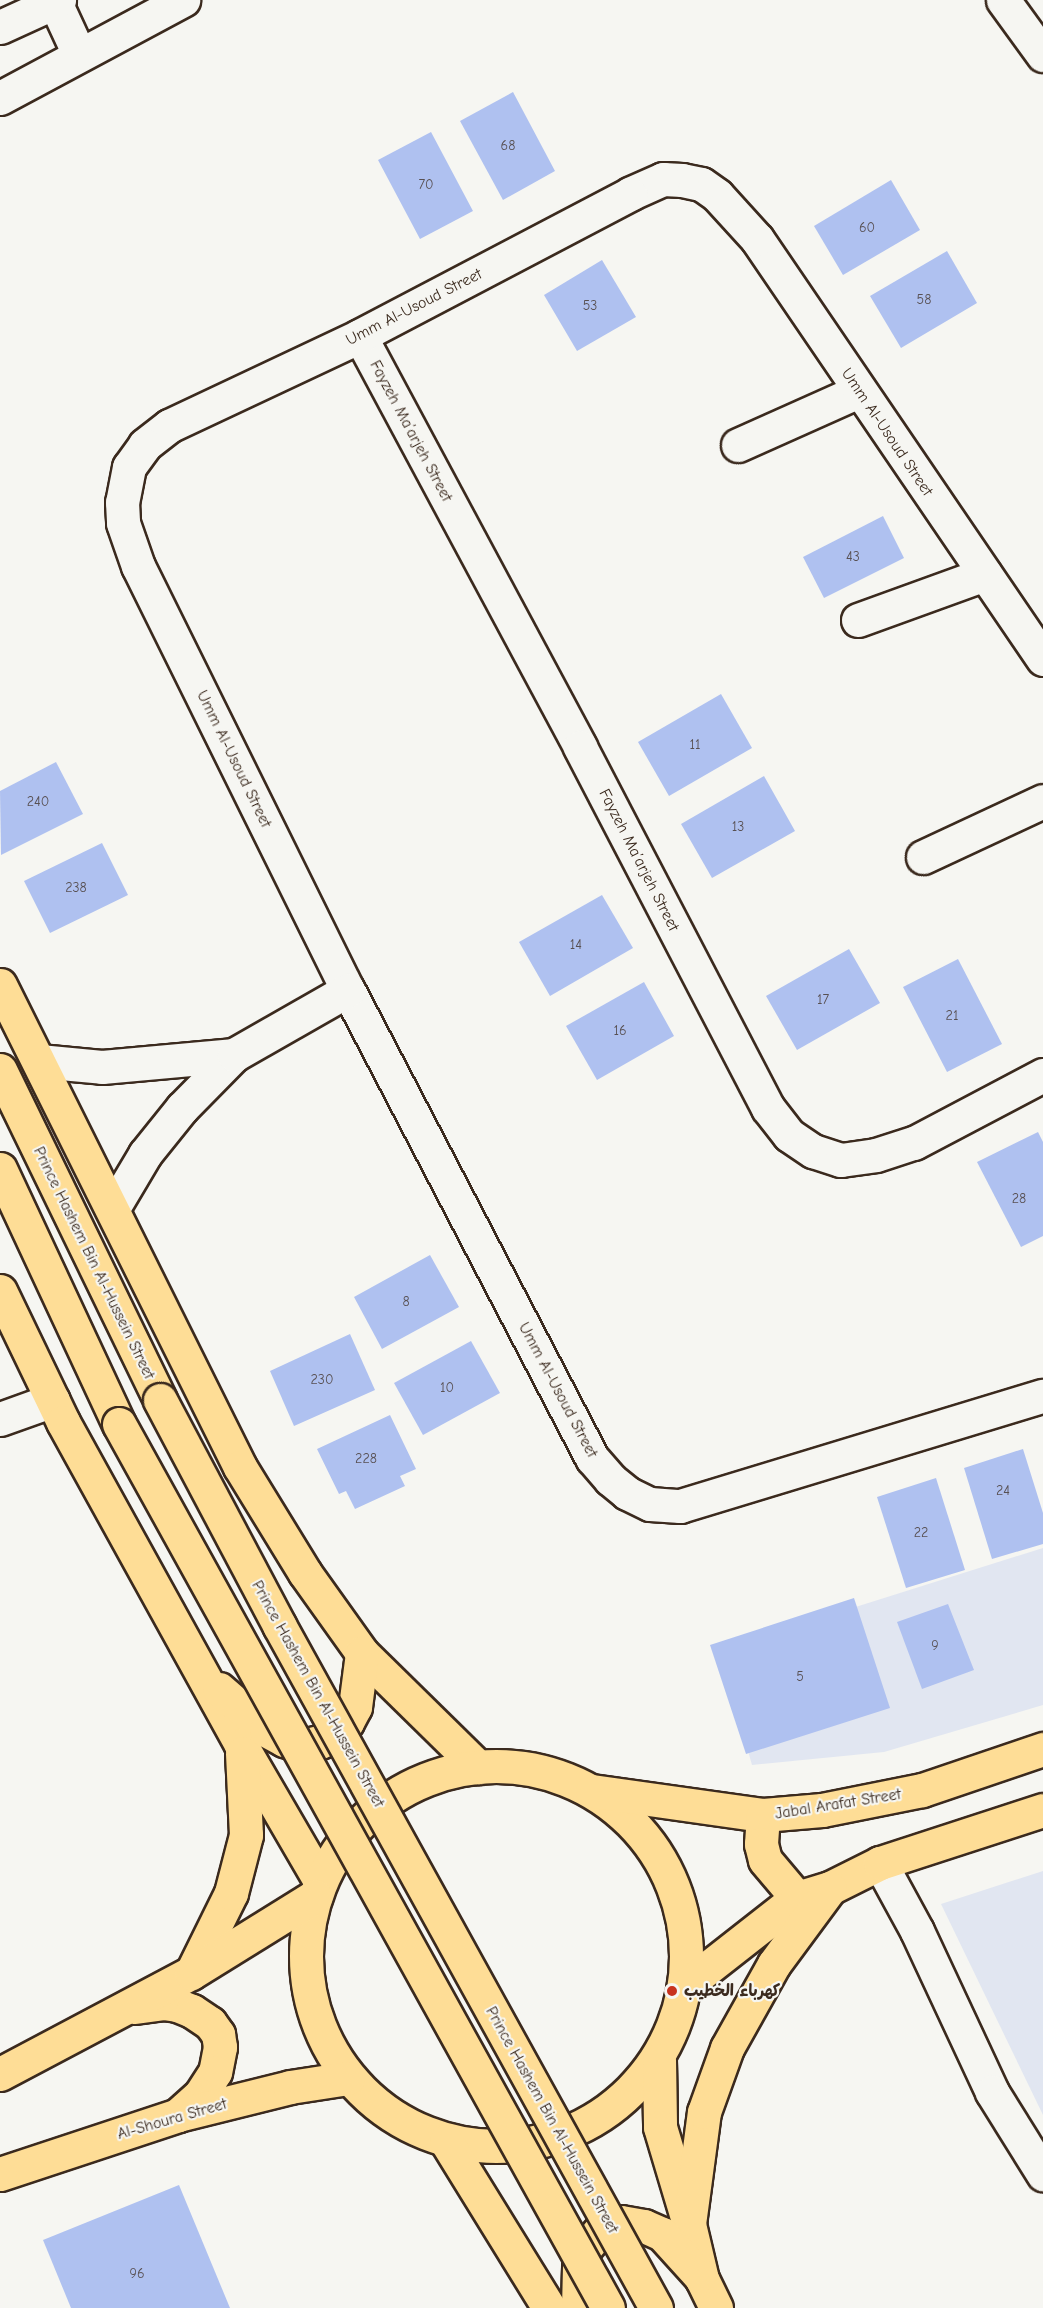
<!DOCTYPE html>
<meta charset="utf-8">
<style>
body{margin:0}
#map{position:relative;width:1043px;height:2308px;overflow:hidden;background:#f6f6f2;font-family:"Comic Neue","Playpen Sans Arabic",sans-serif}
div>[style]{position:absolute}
.built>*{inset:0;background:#e1e6f1}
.building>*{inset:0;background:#afc1f0}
.roads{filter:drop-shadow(2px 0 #3b2a1e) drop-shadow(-2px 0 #3b2a1e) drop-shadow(0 2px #3b2a1e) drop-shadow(0 -2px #3b2a1e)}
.minor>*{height:33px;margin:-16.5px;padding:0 16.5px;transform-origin:16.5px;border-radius:16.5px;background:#f6f6f2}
.major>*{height:33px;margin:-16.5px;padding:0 16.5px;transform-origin:16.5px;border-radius:16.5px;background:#fedd96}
.major>.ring{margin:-16.5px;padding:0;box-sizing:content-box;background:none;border:33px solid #fedd96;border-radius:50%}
.highway>*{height:33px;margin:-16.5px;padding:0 16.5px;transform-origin:16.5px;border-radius:16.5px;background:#fedd96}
.bridges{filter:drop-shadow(2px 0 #3b2a1e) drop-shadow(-2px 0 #3b2a1e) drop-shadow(0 2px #3b2a1e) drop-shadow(0 -2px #3b2a1e)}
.highway-bridge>*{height:33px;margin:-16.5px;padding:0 16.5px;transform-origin:16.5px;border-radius:16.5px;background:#fedd96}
.dots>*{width:16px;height:16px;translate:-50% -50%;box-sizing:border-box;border:3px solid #f6f6f2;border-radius:50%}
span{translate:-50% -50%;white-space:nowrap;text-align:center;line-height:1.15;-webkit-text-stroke:4.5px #f6f6f2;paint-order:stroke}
.number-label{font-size:14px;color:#585052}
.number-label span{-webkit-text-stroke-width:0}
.street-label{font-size:16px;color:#3b2a1e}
.poi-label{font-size:16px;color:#3b2a1e;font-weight:700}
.left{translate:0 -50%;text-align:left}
</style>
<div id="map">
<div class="built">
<div style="clip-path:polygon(1043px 1548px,1043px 1705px,884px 1752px,752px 1765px,719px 1650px)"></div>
<div style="clip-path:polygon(1043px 1871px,1043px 2115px,941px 1904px)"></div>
</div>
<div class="building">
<div style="clip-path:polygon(513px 92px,555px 171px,503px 200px,460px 121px)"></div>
<div style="clip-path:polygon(431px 132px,473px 211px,420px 239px,378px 160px)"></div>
<div style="clip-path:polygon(891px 180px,920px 230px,843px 275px,814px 226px)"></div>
<div style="clip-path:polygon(947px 251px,977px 303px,901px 348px,870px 296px)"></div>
<div style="clip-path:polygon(602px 260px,636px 317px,577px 351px,544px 295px)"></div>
<div style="clip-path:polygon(883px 516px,904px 558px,824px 598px,803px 557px)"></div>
<div style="clip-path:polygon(721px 694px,752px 748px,669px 796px,638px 742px)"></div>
<div style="clip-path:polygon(56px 762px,83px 814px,1px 855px,0 791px)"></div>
<div style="clip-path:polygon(764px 776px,795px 831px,712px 878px,681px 824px)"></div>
<div style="clip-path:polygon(102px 843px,128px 895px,50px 933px,24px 881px)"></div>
<div style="clip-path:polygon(602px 895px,633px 948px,550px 996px,519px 942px)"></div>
<div style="clip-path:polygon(849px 949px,880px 1003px,797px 1050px,766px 996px)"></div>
<div style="clip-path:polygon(958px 959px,1002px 1044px,947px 1072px,903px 987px)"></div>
<div style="clip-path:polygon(644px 982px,674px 1036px,597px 1080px,566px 1026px)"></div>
<div style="clip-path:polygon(1038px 1132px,1043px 1142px,1043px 1236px,1021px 1247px,977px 1162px)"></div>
<div style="clip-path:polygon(430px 1255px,459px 1307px,382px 1349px,354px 1297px)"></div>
<div style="clip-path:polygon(350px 1334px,375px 1390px,294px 1426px,270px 1371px)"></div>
<div style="clip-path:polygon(471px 1341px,500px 1393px,423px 1435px,394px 1383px)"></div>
<div style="clip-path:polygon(390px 1415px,416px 1469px,400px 1476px,405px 1486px,355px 1509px,346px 1491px,339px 1494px,317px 1449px)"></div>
<div style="clip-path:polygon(1023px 1449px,1043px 1513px,1043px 1544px,992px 1559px,964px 1468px)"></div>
<div style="clip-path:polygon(936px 1478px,965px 1570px,906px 1588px,877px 1497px)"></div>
<div style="clip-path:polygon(854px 1598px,890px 1708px,746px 1754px,710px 1645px)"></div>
<div style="clip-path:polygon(948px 1604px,974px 1670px,922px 1689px,897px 1622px)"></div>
<div style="clip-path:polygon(179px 2185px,230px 2308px,71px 2308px,43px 2240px)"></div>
</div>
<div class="roads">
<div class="minor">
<div style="left:54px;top:0;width:60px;rotate:65.2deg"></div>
<div style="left:1003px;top:0;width:68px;rotate:54deg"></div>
<div style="left:0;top:27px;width:65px;rotate:-24.6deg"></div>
<div style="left:0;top:98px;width:208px;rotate:-28.2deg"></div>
<div style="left:360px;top:336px;width:466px;rotate:61.8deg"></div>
<div style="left:580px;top:747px;width:407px;rotate:62.5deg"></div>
<div style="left:768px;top:1108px;width:34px;rotate:52deg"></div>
<div style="left:789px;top:1135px;width:29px;rotate:34deg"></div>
<div style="left:813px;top:1151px;width:29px;rotate:18deg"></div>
<div style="left:841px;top:1160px;width:35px;rotate:-8deg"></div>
<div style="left:876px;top:1155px;width:40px;rotate:-18deg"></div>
<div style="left:914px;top:1143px;width:146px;rotate:-27.8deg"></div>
<div style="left:738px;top:445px;width:133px;rotate:-24.1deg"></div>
<div style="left:858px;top:620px;width:135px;rotate:-19.9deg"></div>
<div style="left:1043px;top:659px;width:508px;rotate:-124.25deg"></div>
<div style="left:757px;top:239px;width:59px;rotate:-132.3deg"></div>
<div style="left:717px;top:195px;width:19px;rotate:-145deg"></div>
<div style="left:701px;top:184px;width:19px;rotate:-168deg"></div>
<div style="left:682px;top:180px;width:19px;rotate:-177deg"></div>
<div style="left:663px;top:179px;width:36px;rotate:156deg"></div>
<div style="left:630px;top:194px;width:305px;rotate:152.3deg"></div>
<div style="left:360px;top:336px;width:211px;rotate:154.8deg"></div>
<div style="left:169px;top:426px;width:31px;rotate:142deg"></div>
<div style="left:145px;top:445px;width:27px;rotate:126deg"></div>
<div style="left:129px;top:467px;width:36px;rotate:101deg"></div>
<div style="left:122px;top:502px;width:21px;rotate:87deg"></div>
<div style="left:123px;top:523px;width:46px;rotate:70.8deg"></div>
<div style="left:138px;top:566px;width:473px;rotate:63.7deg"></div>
<div style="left:348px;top:990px;width:528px;rotate:62.46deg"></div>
<div style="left:592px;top:1458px;width:28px;rotate:49deg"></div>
<div style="left:610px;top:1479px;width:22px;rotate:39deg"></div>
<div style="left:627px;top:1493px;width:25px;rotate:26deg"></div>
<div style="left:650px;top:1504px;width:30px;rotate:4deg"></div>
<div style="left:680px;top:1506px;width:379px;rotate:-16.9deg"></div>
<div style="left:923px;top:857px;width:132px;rotate:-25deg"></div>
<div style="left:39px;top:1061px;width:63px;rotate:5.4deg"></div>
<div style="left:102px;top:1067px;width:133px;rotate:-5.2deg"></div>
<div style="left:113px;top:1208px;width:63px;rotate:-59.3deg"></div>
<div style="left:145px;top:1154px;width:59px;rotate:-51.2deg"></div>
<div style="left:182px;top:1108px;width:74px;rotate:-45.5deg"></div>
<div style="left:234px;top:1055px;width:131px;rotate:-29.7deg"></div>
<div style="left:0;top:1419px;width:56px;rotate:-19.7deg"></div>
<div style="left:880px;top:1863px;width:77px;rotate:61.4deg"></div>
<div style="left:917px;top:1931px;width:178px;rotate:65deg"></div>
<div style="left:992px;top:2092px;width:97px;rotate:58.1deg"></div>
</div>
<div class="major">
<div style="left:0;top:985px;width:538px;rotate:63.53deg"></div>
<div style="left:240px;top:1467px;width:124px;rotate:58.5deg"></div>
<div style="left:305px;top:1573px;width:98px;rotate:54.5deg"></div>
<div style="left:362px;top:1653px;width:163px;rotate:44.5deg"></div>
<div style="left:0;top:1291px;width:145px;rotate:64.3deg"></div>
<div style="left:63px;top:1422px;width:369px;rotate:61.1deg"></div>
<div style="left:241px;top:1745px;width:157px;rotate:59.8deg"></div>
<div style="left:219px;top:1689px;width:62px;rotate:41.1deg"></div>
<div style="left:266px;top:1730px;width:21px;rotate:29deg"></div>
<div style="left:284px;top:1740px;width:19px;rotate:18deg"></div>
<div style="left:302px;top:1746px;width:18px;rotate:-13deg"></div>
<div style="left:320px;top:1742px;width:14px;rotate:-25deg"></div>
<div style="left:333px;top:1736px;width:20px;rotate:-45deg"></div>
<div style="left:347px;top:1722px;width:17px;rotate:-62deg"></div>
<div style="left:355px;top:1707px;width:54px;rotate:-82.6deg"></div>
<div class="ring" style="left:306px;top:1766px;width:347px;height:347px"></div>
<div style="left:592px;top:1791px;width:173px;rotate:8deg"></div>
<div style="left:763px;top:1815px;width:59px;rotate:-4.8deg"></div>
<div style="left:822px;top:1810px;width:102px;rotate:-11.3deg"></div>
<div style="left:922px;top:1790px;width:128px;rotate:-18.7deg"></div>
<div style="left:763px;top:1815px;width:29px;rotate:94deg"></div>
<div style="left:761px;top:1844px;width:16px;rotate:76deg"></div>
<div style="left:765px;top:1860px;width:50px;rotate:49.9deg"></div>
<div style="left:192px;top:1972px;width:88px;rotate:-63.7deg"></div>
<div style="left:231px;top:1893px;width:60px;rotate:-75.5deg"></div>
<div style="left:246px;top:1835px;width:82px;rotate:-92.8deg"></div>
<div style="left:686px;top:1985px;width:141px;rotate:-38.1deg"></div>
<div style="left:797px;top:1898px;width:34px;rotate:-17deg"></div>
<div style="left:830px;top:1888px;width:56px;rotate:-26.6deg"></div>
<div style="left:880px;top:1863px;width:171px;rotate:-18deg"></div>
<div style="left:135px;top:2007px;width:28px;rotate:-8deg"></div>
<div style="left:163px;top:2003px;width:14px;rotate:8deg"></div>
<div style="left:177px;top:2005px;width:16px;rotate:22deg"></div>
<div style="left:192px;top:2011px;width:22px;rotate:34deg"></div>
<div style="left:210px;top:2023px;width:14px;rotate:54deg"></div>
<div style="left:218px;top:2034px;width:13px;rotate:81deg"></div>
<div style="left:220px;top:2047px;width:25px;rotate:101deg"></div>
<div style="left:215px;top:2072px;width:27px;rotate:123deg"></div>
<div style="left:200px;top:2095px;width:30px;rotate:138deg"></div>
<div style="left:659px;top:2060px;width:67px;rotate:89.1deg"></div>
<div style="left:660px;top:2127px;width:101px;rotate:73.4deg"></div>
<div style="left:689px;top:2224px;width:57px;rotate:76.7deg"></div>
<div style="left:702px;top:2279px;width:32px;rotate:64deg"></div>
<div style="left:0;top:2074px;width:216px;rotate:-27.9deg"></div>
<div style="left:191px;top:1973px;width:146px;rotate:-31.8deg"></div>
<div style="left:446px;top:2141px;width:196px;rotate:58.3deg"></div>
<div style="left:0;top:2174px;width:188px;rotate:-18.3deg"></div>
<div style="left:178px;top:2115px;width:115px;rotate:-14deg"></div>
<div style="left:290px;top:2087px;width:59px;rotate:-8.8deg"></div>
<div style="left:689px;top:2224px;width:113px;rotate:-82.4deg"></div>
<div style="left:704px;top:2112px;width:68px;rotate:-70.2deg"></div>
<div style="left:727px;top:2048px;width:96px;rotate:-60.8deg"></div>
<div style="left:774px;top:1964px;width:94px;rotate:-53.6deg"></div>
<div style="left:578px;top:2308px;width:41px;rotate:-88.6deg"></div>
<div style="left:579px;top:2267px;width:20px;rotate:-72deg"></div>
<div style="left:585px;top:2248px;width:21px;rotate:-49deg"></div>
<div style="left:599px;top:2232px;width:24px;rotate:-24deg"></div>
<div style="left:621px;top:2222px;width:23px;rotate:10deg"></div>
<div style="left:644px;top:2226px;width:20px;rotate:24deg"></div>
<div style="left:662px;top:2234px;width:55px;rotate:47.9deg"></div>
</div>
<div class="highway">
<div style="left:0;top:1070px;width:367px;rotate:64.1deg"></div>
<div style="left:0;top:1169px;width:281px;rotate:65deg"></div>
</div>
</div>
<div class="bridges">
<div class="highway-bridge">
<div style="left:160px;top:1400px;width:255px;rotate:62.1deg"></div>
<div style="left:279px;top:1625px;width:780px;rotate:61.1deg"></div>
<div style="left:119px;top:1424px;width:1010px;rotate:61.05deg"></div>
</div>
</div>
<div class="dots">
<div style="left:672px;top:1991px;background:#c8321e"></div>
</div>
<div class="number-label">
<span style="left:508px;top:146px">68</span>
<span style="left:426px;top:185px">70</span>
<span style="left:867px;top:228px">60</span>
<span style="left:924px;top:300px">58</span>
<span style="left:590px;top:306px">53</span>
<span style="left:853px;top:557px">43</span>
<span style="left:695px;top:745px">11</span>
<span style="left:38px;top:802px">240</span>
<span style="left:738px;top:827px">13</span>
<span style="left:76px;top:888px">238</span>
<span style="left:576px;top:945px">14</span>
<span style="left:823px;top:1000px">17</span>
<span style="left:952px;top:1016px">21</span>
<span style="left:620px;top:1031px">16</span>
<span style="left:1019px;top:1199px">28</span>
<span style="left:406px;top:1302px">8</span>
<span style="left:322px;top:1380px">230</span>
<span style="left:447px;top:1388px">10</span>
<span style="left:366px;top:1459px">228</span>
<span style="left:1003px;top:1491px">24</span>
<span style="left:921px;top:1533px">22</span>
<span style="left:935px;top:1646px">9</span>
<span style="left:800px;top:1677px">5</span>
<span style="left:137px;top:2274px">96</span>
</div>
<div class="street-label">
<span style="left:414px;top:307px;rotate:-27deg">Umm Al-Usoud Street</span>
<span style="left:411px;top:431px;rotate:62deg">Fayzeh Ma’arjeh Street</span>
<span style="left:887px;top:432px;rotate:56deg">Umm Al-Usoud Street</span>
<span style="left:234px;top:759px;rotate:64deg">Umm Al-Usoud Street</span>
<span style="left:639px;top:860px;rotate:63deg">Fayzeh Ma’arjeh Street</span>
<span style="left:94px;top:1263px;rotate:64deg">Prince Hashem Bin Al-Hussein Street</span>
<span style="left:558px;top:1390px;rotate:62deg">Umm Al-Usoud Street</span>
<span style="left:318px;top:1694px;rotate:61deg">Prince Hashem Bin Al-Hussein Street</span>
<span style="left:838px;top:1804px;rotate:-9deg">Jabal Arafat Street</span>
<span style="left:172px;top:2119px;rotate:-16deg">Al-Shoura Street</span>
<span style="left:552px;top:2120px;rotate:61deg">Prince Hashem Bin Al-Hussein Street</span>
</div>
<div class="poi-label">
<span class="left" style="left:684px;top:1991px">كهرباء الخطيب</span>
</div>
</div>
